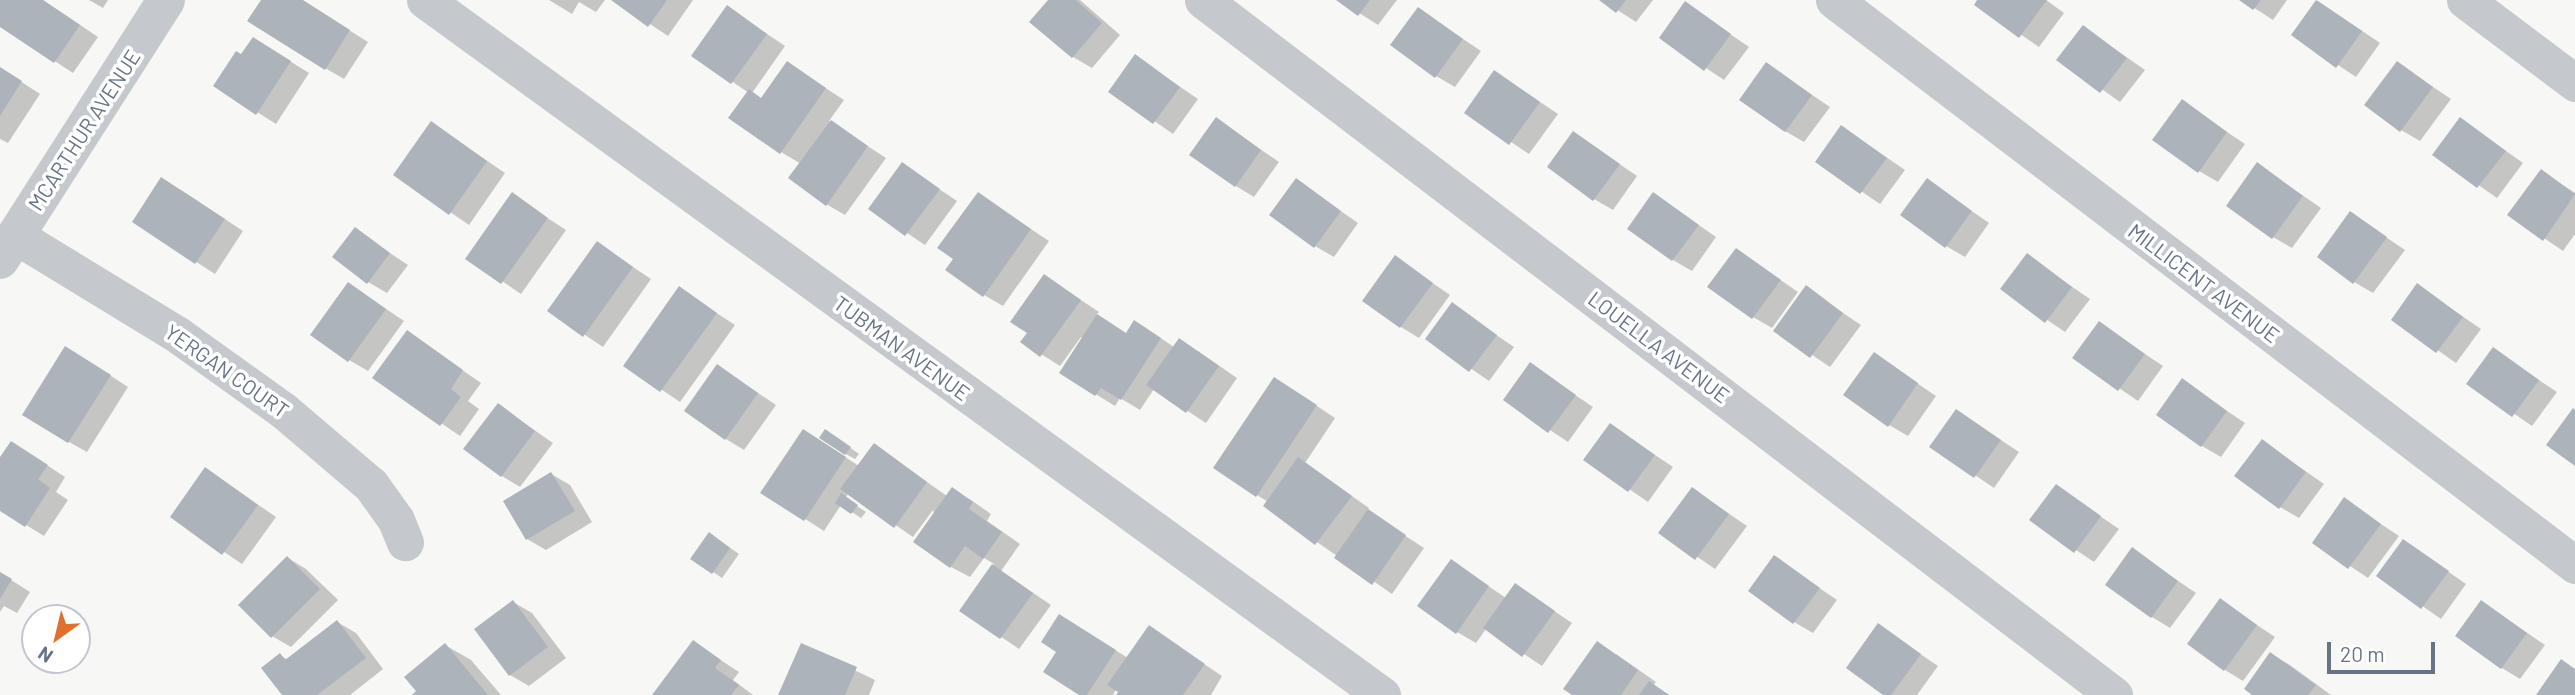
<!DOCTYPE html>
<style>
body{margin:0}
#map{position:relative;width:2575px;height:695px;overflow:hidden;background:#f7f8f5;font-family:Barlow,sans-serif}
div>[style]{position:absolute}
.shadow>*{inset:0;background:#0003}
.building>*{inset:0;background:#acb3ba}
.minor>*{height:37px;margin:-18.5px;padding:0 18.5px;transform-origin:18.5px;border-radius:18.5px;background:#c5c8cc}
.tertiary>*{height:38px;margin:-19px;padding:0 19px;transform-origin:19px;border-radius:19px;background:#c5c8cc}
span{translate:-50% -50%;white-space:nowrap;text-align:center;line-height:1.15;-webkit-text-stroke:7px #fff;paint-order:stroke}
.street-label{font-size:21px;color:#677486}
.north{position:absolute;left:21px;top:604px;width:70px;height:70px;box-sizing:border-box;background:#fff;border:2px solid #c2c7cf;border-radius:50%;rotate:214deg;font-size:19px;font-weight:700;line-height:28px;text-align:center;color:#677486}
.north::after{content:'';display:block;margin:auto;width:24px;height:32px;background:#e1702c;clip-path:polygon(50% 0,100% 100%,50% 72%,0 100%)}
.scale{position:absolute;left:2327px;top:642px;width:108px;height:32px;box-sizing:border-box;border:4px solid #677486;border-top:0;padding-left:9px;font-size:21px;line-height:24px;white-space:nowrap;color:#677486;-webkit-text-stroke:5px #fff;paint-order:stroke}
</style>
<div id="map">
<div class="shadow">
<div style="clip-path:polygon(0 0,43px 0,98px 37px,73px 73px,0 25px)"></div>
<div style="clip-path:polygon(89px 0,108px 0,103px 8px)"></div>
<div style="clip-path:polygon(263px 0,301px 0,368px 42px,344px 79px,325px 68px)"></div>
<div style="clip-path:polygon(549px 0,605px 0,596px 12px,579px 2px,572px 14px)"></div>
<div style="clip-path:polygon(614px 0,693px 0,668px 36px)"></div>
<div style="clip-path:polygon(1051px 0,1080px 0,1120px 35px,1092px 68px,1073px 57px)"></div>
<div style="clip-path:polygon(1339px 0,1397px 0,1378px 25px)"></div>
<div style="clip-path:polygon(1602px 0,1653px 0,1636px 22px)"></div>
<div style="clip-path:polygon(1979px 0,2046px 0,2064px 13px,2039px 47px,1976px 4px)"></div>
<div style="clip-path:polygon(2242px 0,2287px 0,2273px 20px)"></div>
<div style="clip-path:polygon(2318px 1px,2380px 43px,2356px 77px,2293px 35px)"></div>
<div style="clip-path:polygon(1686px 4px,1749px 47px,1724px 80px,1661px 38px)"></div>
<div style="clip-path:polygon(727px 7px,785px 46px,752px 93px,762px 99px,787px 63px,844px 100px,829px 121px,886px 158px,845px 215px,826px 204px,801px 164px,781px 152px,749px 93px,693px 55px)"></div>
<div style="clip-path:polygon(1418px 9px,1481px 51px,1455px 87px,1436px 76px)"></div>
<div style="clip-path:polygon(2083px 27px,2145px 70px,2120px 102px,2059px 59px)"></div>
<div style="clip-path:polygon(272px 50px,309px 73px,276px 124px,216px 86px,242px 56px)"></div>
<div style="clip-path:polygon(1136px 57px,1198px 99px,1173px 134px,1111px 91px)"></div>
<div style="clip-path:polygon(2397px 63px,2451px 99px,2420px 141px,2401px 130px)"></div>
<div style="clip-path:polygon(1766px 64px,1830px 107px,1804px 142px,1785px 131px)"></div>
<div style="clip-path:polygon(0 68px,40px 94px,8px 143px,0 139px)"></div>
<div style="clip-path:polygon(1495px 72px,1558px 114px,1529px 154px,1466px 112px)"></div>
<div style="clip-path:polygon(2182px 102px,2245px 144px,2218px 182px,2199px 171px)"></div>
<div style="clip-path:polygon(1217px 119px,1279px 162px,1254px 197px,1236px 186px)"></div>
<div style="clip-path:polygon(2461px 119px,2523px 163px,2497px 198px,2435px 155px)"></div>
<div style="clip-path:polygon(431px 123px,505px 173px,469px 225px,395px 174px)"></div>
<div style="clip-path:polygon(1842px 127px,1905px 170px,1880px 204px,1817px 161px)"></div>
<div style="clip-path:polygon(1574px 133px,1637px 176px,1613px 210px,1594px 199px)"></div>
<div style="clip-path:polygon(902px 164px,957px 201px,925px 245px,870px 208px)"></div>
<div style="clip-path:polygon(2258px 165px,2321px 208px,2292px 248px,2273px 237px)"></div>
<div style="clip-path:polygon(2541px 171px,2575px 193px,2575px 234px,2563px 251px,2509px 214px)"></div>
<div style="clip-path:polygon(1296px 180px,1358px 223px,1334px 257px,1315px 246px)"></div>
<div style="clip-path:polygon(1927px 180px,1989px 223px,1965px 257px,1946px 246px)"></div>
<div style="clip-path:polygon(181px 190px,243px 231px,215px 274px,134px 222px)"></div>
<div style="clip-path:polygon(978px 194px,1049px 241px,1003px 306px,984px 295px,955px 259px)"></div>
<div style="clip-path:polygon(1654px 194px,1716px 237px,1692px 271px,1673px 260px)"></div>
<div style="clip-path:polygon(512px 195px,566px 230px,521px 294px,468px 258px)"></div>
<div style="clip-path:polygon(2350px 213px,2405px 250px,2373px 293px,2354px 282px)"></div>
<div style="clip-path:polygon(355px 230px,408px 265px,387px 293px,368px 282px)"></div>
<div style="clip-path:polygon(597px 243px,651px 279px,603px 347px,549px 311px)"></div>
<div style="clip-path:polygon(1737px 250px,1798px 292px,1772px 328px,1753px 317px)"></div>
<div style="clip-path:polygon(2027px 256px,2090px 299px,2065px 332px,2002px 289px)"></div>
<div style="clip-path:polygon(1396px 258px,1450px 295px,1419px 338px,1401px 327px)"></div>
<div style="clip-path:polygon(1045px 276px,1099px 312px,1096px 315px,1127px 334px,1153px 333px,1174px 347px,1198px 351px,1237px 378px,1206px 423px,1154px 389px,1140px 410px,1120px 398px,1115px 406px,1061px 373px,1083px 339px,1081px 337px,1060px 366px,1022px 342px,1029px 333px)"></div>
<div style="clip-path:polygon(349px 284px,404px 321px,368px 371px,349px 360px)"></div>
<div style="clip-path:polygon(2418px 286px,2481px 329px,2456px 363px,2393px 319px)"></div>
<div style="clip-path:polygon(1806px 288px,1861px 325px,1830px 367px,1775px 330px)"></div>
<div style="clip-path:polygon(680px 289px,735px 325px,680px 402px,625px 365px)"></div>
<div style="clip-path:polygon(1452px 305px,1514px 347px,1489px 381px,1427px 338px)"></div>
<div style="clip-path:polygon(2100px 324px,2163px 366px,2138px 401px,2075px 358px)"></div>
<div style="clip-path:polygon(407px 332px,481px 383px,468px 401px,479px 409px,460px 436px,375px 378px)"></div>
<div style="clip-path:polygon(2494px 350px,2557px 392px,2532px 426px,2469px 383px)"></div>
<div style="clip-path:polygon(1874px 354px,1936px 396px,1908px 436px,1889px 425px)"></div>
<div style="clip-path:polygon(85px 359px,128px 387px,87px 452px,69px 442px)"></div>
<div style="clip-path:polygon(1531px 365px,1593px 407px,1568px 442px,1505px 400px)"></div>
<div style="clip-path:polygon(718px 366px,776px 405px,744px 450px,726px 439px)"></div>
<div style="clip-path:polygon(2182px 381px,2245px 423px,2221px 457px,2202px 446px)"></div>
<div style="clip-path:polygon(1293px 390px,1335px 418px,1305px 463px,1369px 508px,1367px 511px,1424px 548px,1392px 594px,1265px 506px,1268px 502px,1215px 468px)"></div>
<div style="clip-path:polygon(498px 405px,553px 443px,520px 487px,502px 476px)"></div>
<div style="clip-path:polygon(1957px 411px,2019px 452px,1994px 488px,1932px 446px)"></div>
<div style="clip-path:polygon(1610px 425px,1673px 467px,1648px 502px,1585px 459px)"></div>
<div style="clip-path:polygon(835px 437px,859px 454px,855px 459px,844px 453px)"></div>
<div style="clip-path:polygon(2262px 441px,2324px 484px,2299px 518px,2280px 507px)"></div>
<div style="clip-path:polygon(822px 442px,859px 466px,874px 445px,947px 496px,952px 489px,971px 500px,991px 514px,987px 521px,1020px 544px,1001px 571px,1051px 605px,1019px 649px,961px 610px,994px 564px,984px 558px,970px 577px,951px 567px,933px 510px,913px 537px,849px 493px,845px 498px,866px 512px,861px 518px,841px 505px,824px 531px,763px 492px)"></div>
<div style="clip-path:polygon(30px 454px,65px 477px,56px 492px,68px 500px,44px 536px,0 509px,0 460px)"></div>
<div style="clip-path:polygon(206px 469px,276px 517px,242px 564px,172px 517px)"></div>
<div style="clip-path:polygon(551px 474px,570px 485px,592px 522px,546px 550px,527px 539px)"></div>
<div style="clip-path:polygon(2056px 486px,2119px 529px,2094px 562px,2031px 520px)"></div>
<div style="clip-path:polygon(1693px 489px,1747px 526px,1715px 569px,1661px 532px)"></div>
<div style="clip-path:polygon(2345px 500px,2399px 536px,2368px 578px,2314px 542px)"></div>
<div style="clip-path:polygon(719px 540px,739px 554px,722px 578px,692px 558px)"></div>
<div style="clip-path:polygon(2404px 541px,2466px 584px,2441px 619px,2378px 575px)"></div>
<div style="clip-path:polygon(2132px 550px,2196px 593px,2170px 628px,2152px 617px)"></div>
<div style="clip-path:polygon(1774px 557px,1837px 600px,1813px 633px,1794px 622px)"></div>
<div style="clip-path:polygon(288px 558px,306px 569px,338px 600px,291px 647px,272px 636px)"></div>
<div style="clip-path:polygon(1451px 561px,1506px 598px,1516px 585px,1572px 623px,1542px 666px,1486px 629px,1476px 643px,1457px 632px)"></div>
<div style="clip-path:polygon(0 573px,30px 592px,17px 613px,4px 606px,0 612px)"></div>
<div style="clip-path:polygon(2221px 601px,2275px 637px,2243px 681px,2225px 670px)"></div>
<div style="clip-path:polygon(513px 602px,532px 613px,566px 658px,529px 686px,510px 675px)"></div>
<div style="clip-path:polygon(2482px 602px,2545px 645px,2520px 679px,2502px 668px)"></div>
<div style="clip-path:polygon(337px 622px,356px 633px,383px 669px,350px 695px,284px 695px,280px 655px,288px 660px)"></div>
<div style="clip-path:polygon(1879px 626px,1938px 666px,1917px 695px,1886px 695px)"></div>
<div style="clip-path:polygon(1078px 627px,1128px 658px,1149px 627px,1222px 676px,1211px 695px,1118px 695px,1120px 692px,1116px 689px,1113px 695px,1083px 695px)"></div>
<div style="clip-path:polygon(693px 642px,739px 672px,733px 680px,753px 695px,655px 695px)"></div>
<div style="clip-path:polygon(445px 645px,471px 660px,501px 695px,415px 695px)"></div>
<div style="clip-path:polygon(802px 645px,875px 680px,869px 695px,780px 695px)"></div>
<div style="clip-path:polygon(1616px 654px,1656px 682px,1653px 686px,1670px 695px,1575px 695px)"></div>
<div style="clip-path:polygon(2271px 654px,2290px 665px,2331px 695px,2255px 695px)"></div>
</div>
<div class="building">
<div style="clip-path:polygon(0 0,43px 0,80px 25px,54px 63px,0 27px)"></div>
<div style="clip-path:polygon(261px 0,303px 0,350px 30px,325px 70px,247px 21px)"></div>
<div style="clip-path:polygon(611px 0,667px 0,648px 27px)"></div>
<div style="clip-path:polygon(1048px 0,1076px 0,1102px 23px,1072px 58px,1029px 22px)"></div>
<div style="clip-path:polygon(1336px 0,1370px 0,1358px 16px)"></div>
<div style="clip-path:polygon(1599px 0,1626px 0,1616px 13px)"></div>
<div style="clip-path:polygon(1977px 0,2047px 0,2019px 38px,1974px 5px)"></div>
<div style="clip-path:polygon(2239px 0,2261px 0,2253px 10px)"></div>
<div style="clip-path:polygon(2316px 0,2362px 31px,2336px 68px,2291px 35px)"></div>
<div style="clip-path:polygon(1685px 1px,1731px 34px,1704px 71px,1659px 38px)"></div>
<div style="clip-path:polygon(727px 5px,767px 34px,731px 84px,691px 56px)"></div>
<div style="clip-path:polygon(1418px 7px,1463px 39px,1435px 78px,1390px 45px)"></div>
<div style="clip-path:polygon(2083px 25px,2127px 58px,2100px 93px,2056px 60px)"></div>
<div style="clip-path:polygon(253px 37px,291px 61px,256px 115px,213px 86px,236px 51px,241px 54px)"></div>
<div style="clip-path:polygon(1135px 54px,1180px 87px,1153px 124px,1108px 92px)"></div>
<div style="clip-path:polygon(787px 61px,826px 88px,780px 154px,728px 118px,749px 89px,761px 98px)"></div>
<div style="clip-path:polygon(2397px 61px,2433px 87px,2400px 132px,2364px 105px)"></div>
<div style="clip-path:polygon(1766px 62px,1812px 95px,1785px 132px,1739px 100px)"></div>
<div style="clip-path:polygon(0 67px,22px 81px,0 116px)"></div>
<div style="clip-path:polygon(1494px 70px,1540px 102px,1509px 145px,1464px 113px)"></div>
<div style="clip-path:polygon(2182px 99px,2227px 132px,2198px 173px,2152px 140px)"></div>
<div style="clip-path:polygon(1216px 117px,1261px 150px,1235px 187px,1189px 155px)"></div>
<div style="clip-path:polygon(2460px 117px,2506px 151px,2477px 188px,2432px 155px)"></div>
<div style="clip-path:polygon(831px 120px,868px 146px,826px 206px,788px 178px)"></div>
<div style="clip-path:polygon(431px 121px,487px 161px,449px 215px,393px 175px)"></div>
<div style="clip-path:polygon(1841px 125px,1887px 158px,1860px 194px,1815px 162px)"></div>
<div style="clip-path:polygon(1573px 131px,1620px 164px,1593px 201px,1547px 167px)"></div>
<div style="clip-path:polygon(902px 162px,940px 189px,905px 236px,868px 209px)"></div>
<div style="clip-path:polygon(2257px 162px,2303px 196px,2272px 239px,2226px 206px)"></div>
<div style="clip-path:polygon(2541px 169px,2575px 194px,2543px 241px,2507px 215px)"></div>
<div style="clip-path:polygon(161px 177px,225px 219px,195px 264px,132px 222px)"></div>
<div style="clip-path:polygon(1296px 178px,1341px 211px,1314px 248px,1269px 215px)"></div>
<div style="clip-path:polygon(1927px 178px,1972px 211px,1945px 248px,1900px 215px)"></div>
<div style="clip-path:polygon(512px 192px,548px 218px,501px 284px,465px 259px)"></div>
<div style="clip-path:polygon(978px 192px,1031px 229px,983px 297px,945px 270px,953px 259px,937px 248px)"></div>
<div style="clip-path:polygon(1653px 192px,1699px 225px,1672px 261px,1627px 229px)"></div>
<div style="clip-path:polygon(2350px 211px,2387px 237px,2353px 284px,2317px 257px)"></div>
<div style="clip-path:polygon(355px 227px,390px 253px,367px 284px,332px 257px)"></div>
<div style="clip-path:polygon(597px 241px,633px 267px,583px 337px,547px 311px)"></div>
<div style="clip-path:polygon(1736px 248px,1781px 280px,1752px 319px,1707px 287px)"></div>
<div style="clip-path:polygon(2027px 253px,2072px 287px,2045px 323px,2000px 289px)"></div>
<div style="clip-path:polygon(1395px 255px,1433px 283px,1400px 328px,1362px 301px)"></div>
<div style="clip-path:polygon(1044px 274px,1081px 300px,1040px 357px,1020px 342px,1027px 333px,1010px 322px)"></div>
<div style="clip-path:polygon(348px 282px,386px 309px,348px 362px,310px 335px)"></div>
<div style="clip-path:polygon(2417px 283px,2463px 317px,2436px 353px,2391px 320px)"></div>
<div style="clip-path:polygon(1806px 285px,1843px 313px,1810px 358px,1773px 331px)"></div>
<div style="clip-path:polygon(679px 286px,717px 313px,660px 392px,623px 366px)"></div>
<div style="clip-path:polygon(1452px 302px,1497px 335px,1469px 372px,1425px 339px)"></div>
<div style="clip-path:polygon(1097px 314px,1126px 333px,1134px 320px,1161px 338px,1121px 400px,1101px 388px,1095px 396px,1059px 373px)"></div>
<div style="clip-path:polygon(2099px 321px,2145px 354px,2118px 391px,2072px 358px)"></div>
<div style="clip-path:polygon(407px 330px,463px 370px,451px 389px,461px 397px,440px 426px,372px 378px)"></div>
<div style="clip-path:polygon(1179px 338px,1219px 366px,1186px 413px,1146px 385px)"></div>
<div style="clip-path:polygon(65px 346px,111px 375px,68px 443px,22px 415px)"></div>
<div style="clip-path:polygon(2493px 347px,2539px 380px,2512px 417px,2466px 384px)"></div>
<div style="clip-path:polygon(1874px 352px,1918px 383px,1888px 427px,1843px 395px)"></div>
<div style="clip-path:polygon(1530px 362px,1576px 395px,1548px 433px,1503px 400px)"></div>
<div style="clip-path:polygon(717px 364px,758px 393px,725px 440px,684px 411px)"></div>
<div style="clip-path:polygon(1274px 377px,1317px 405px,1256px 497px,1213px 468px)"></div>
<div style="clip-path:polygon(2182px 378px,2227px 411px,2201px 447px,2156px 415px)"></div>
<div style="clip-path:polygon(498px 403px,535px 431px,501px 477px,463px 449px)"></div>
<div style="clip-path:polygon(2573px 408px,2575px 410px,2575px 466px,2546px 445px)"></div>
<div style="clip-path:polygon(1956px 409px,2001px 440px,1974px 478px,1929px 447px)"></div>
<div style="clip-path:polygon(1610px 423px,1655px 455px,1628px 492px,1583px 460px)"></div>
<div style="clip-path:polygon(803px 429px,846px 457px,804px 521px,760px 493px)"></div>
<div style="clip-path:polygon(825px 429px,851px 447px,845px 455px,819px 438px)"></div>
<div style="clip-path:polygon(2262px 439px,2306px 472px,2279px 509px,2234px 476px)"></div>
<div style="clip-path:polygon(11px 441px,48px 465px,38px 479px,50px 488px,25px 527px,0 511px,0 457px)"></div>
<div style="clip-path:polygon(874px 443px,927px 482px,894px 528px,840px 489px)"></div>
<div style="clip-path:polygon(1298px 457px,1352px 496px,1315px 545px,1263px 506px)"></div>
<div style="clip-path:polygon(205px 467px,258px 505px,222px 555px,170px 517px)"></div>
<div style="clip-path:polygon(551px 472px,575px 511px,526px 540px,503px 501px)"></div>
<div style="clip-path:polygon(2056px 484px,2101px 516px,2074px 553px,2029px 520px)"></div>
<div style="clip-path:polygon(952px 487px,973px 502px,969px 509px,1002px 532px,983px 559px,965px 546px,950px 568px,913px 542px)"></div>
<div style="clip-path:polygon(1692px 487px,1729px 514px,1695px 560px,1658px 533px)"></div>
<div style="clip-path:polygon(841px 493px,858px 505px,851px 514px,835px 503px)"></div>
<div style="clip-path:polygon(2344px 497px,2381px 524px,2348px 569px,2312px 543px)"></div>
<div style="clip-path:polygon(1368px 509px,1406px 535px,1372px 585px,1334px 558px)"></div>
<div style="clip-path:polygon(709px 532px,730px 548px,712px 574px,690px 559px)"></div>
<div style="clip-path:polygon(2403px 539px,2449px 571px,2421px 609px,2376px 576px)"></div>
<div style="clip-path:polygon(2132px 547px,2178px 581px,2151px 618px,2105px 585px)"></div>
<div style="clip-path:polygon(1774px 555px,1820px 588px,1793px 624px,1748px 591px)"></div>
<div style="clip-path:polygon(287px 556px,320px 589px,271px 638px,238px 605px)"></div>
<div style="clip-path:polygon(1451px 559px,1489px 586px,1456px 634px,1417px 606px)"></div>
<div style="clip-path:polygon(992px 564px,1033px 593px,1000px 639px,959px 611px)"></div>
<div style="clip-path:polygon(0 572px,12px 579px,0 599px)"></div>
<div style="clip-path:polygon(1515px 583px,1555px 611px,1522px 657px,1483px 628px)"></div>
<div style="clip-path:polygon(2220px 598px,2257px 625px,2224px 671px,2187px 644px)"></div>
<div style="clip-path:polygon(513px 600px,548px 647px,509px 676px,474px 629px)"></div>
<div style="clip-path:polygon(2481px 600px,2527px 633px,2501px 669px,2455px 636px)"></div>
<div style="clip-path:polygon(1059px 614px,1116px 650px,1087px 695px,1079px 695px,1043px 672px,1056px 652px,1041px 642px)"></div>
<div style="clip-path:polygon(337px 620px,366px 658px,317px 695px,282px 695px,261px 668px,280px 653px,285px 660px)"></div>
<div style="clip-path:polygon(1878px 623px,1921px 654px,1891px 695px,1883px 695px,1846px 668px)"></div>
<div style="clip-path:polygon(1149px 625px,1205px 664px,1183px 695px,1116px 695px,1118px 692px,1107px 685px)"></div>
<div style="clip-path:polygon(693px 640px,721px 660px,715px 668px,739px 685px,731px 695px,652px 695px)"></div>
<div style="clip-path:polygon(1597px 641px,1638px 670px,1621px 695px,1572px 695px,1563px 689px)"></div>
<div style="clip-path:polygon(445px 643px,488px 695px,412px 695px,416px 691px,404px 677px)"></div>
<div style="clip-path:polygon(801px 643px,857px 667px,845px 695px,778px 695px)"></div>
<div style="clip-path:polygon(2270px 652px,2316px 685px,2308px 695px,2252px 695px,2244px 689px)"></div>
<div style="clip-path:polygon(2561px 659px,2575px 669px,2575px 695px,2536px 695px)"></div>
<div style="clip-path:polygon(1649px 681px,1669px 695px,1639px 695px)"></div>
</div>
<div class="minor">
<div style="left:425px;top:0;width:1183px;rotate:35.99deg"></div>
<div style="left:1203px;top:0;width:1146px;rotate:37.34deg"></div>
<div style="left:1834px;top:0;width:932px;rotate:37.32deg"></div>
<div style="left:2465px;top:0;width:138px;rotate:37deg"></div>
<div style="left:16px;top:236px;width:190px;rotate:31.4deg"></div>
<div style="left:178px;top:335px;width:130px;rotate:35.6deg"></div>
<div style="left:284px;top:411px;width:114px;rotate:40.4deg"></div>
<div style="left:371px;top:485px;width:43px;rotate:54.5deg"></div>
<div style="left:396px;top:520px;width:24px;rotate:68deg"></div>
</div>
<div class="tertiary">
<div style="left:0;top:260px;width:308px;rotate:-57.4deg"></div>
</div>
<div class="street-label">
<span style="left:84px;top:130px;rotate:-57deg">MCARTHUR AVENUE</span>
<span style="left:2204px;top:283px;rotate:37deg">MILLICENT AVENUE</span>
<span style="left:1659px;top:347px;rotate:37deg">LOUELLA AVENUE</span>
<span style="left:902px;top:348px;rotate:36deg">TUBMAN AVENUE</span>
<span style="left:227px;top:371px;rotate:35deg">YERGAN COURT</span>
</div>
<div class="north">N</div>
<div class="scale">20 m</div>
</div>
